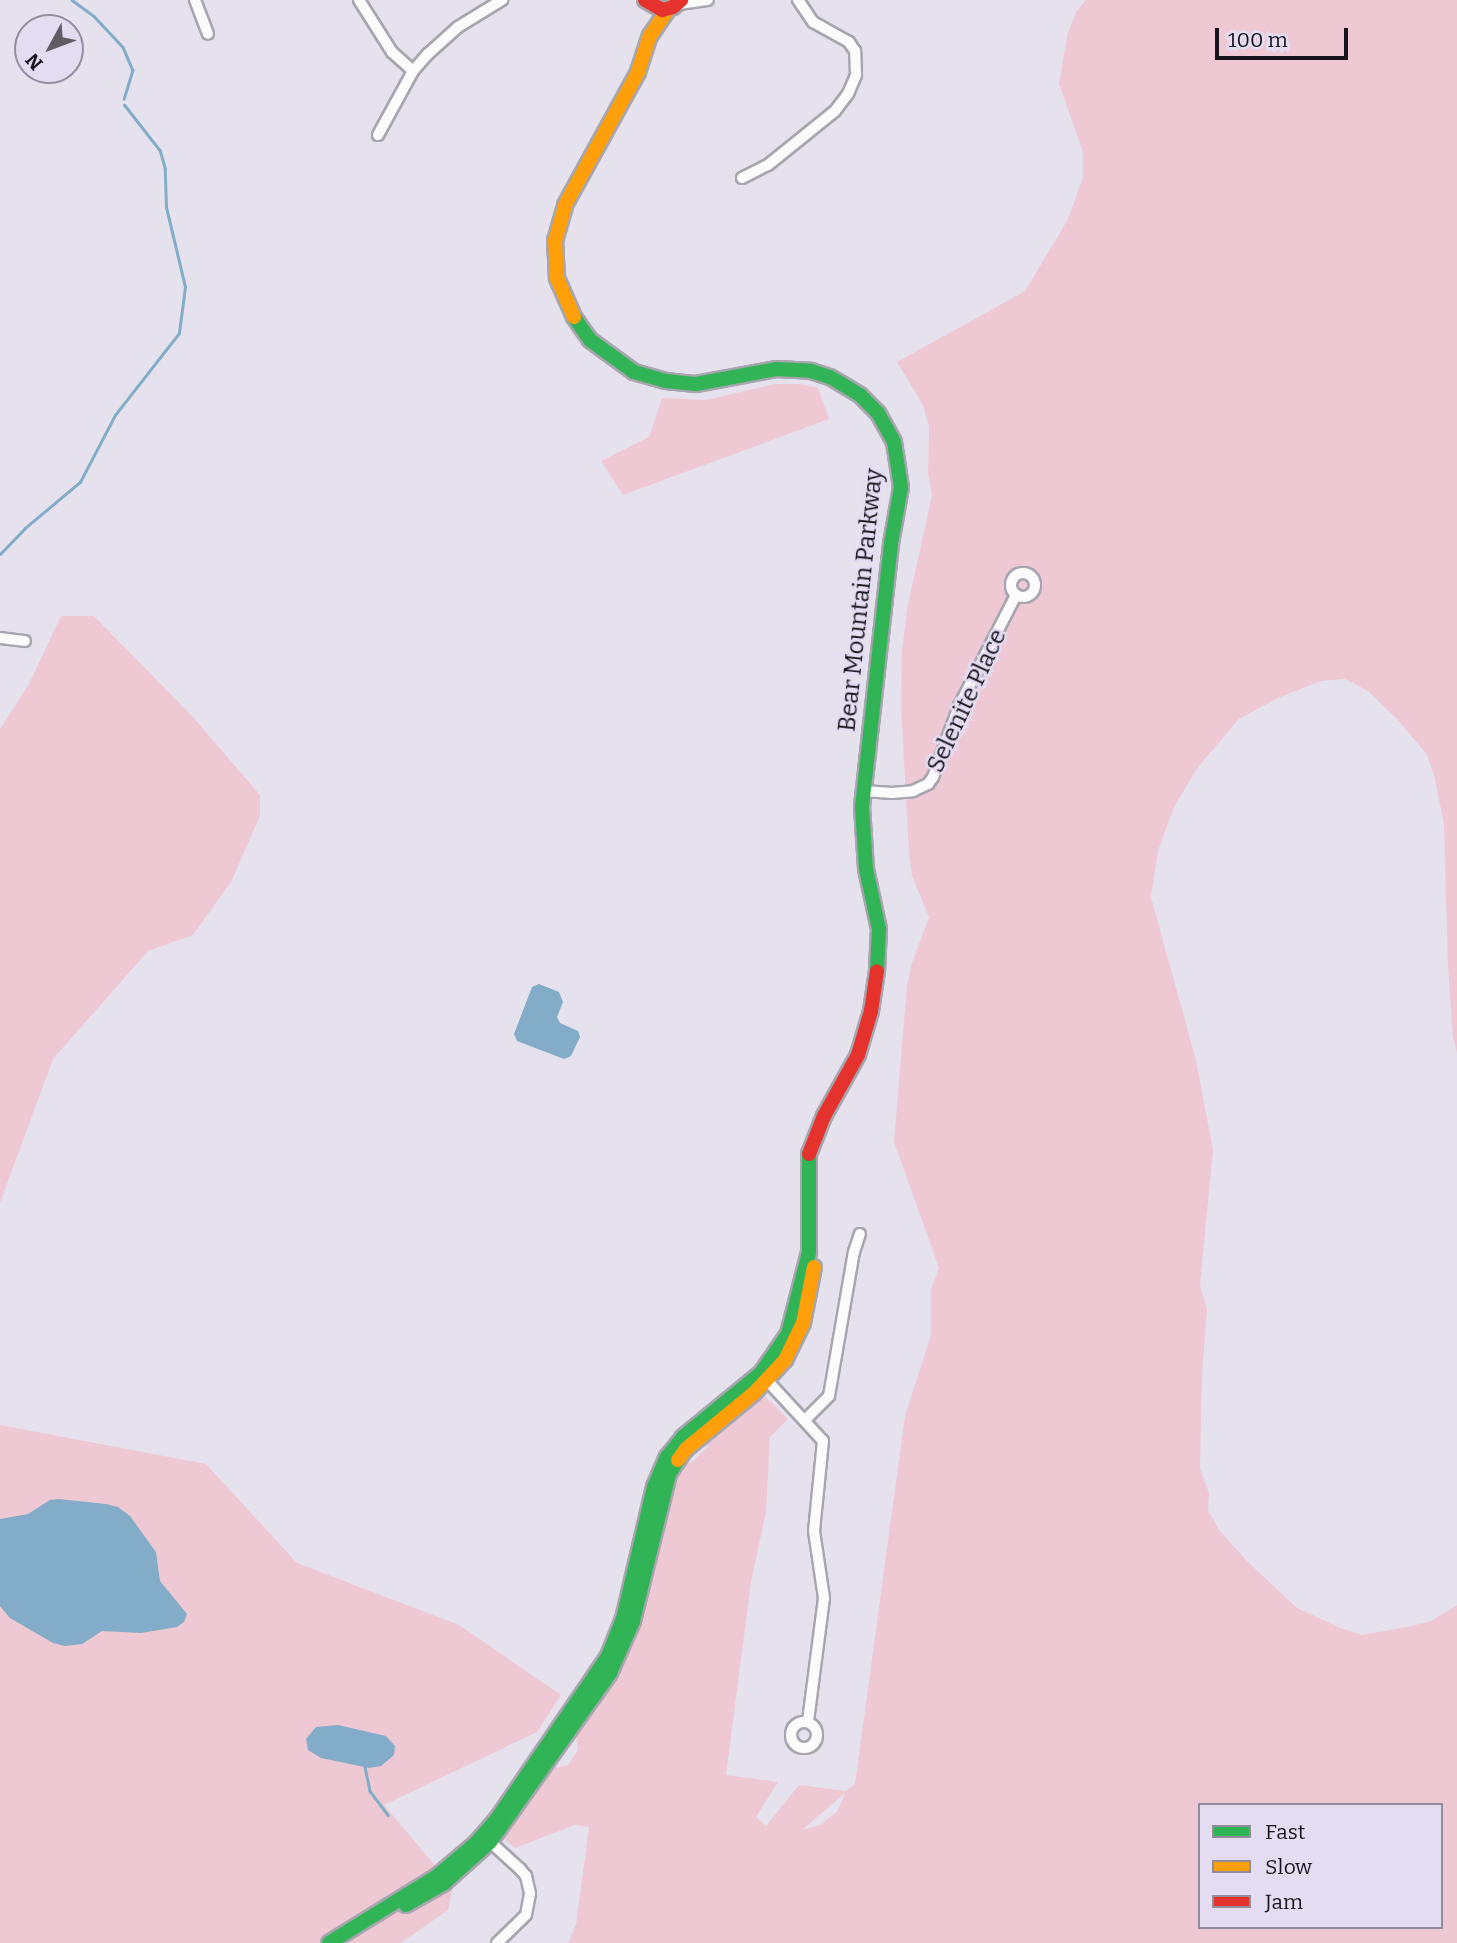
<!DOCTYPE html>
<style>
body{margin:0}
#map{position:relative;width:1457px;height:1943px;overflow:hidden;background:#e5e2ed;font-family:Bitter,serif}
div>[style]{position:absolute}
.green>*{inset:0;background:#eec9d4}
.water>*{inset:0;background:#82acc7}
.stream>*{height:2.5px;margin:-1.25px;padding:0 1.25px;transform-origin:1.25px;border-radius:1.25px;background:#82acc7}
.roads{filter:drop-shadow(2px 0 #a7a5ae) drop-shadow(-2px 0 #a7a5ae) drop-shadow(0 2px #a7a5ae) drop-shadow(0 -2px #a7a5ae)}
.street>*{height:10px;margin:-5px;padding:0 5px;transform-origin:5px;border-radius:5px;background:#fbfbfc}
.street>.ring{margin:-5px;padding:0;box-sizing:content-box;background:none;border:10px solid #fbfbfc;border-radius:50%}
.fast>*{height:14px;margin:-7px;padding:0 7px;transform-origin:7px;border-radius:7px;background:#30b455}
.slow>*{height:14px;margin:-7px;padding:0 7px;transform-origin:7px;border-radius:7px;background:#ff9f0a}
.jam>*{height:14px;margin:-7px;padding:0 7px;transform-origin:7px;border-radius:7px;background:#e5322d}
span{translate:-50% -50%;white-space:nowrap;text-align:center;line-height:1.15;-webkit-text-stroke:5px #e4ddf2;paint-order:stroke}
.street-label{font-size:24px;color:#17141b}
.legend{position:absolute;left:1198px;top:1803px;width:245px;height:126px;box-sizing:border-box;background:#e4ddf2;border:2px solid #928d9c;margin:0;padding:9px 12px;list-style:none;font-size:21px;color:#17141b}
.legend li{display:flex;align-items:center;gap:14px;height:35px}
.legend b{width:35px;border:2px solid #928d9c}
.north{position:absolute;left:14px;top:14px;width:70px;height:70px;box-sizing:border-box;background:#e4ddf2;border:2px solid #928d9c;border-radius:50%;rotate:229deg;font-size:19px;font-weight:700;line-height:28px;text-align:center;color:#17141b}
.north::after{content:'';display:block;margin:auto;width:24px;height:32px;background:#5f5c64;clip-path:polygon(50% 0,100% 100%,50% 72%,0 100%)}
.scale{position:absolute;left:1215px;top:28px;width:133px;height:32px;box-sizing:border-box;border:4px solid #17141b;border-top:0;padding-left:9px;font-size:21px;line-height:24px;white-space:nowrap;color:#17141b;-webkit-text-stroke:5px #e4ddf2;paint-order:stroke}
</style>
<div id="map">
<div class="green">
<div style="clip-path:polygon(evenodd,1086px 0,1457px 0,1457px 1053px,1453px 1038px,1448px 968px,1444px 824px,1434px 775px,1427px 755px,1399px 721px,1368px 691px,1345px 679px,1321px 681px,1278px 698px,1239px 719px,1198px 767px,1174px 807px,1158px 851px,1151px 897px,1196px 1060px,1213px 1150px,1200px 1285px,1207px 1309px,1202px 1375px,1200px 1469px,1209px 1493px,1208px 1510px,1219px 1530px,1248px 1562px,1297px 1608px,1341px 1628px,1362px 1635px,1407px 1627px,1431px 1621px,1457px 1605px,1457px 1943px,568px 1943px,576px 1925px,589px 1827px,575px 1825px,515px 1848px,504px 1839px,554px 1768px,568px 1765px,578px 1750px,576px 1736px,626px 1658px,640px 1623px,672px 1488px,683px 1465px,693px 1461px,707px 1447px,709px 1438px,765px 1396px,788px 1419px,770px 1437px,766px 1512px,751px 1582px,726px 1775px,778px 1782px,756px 1817px,766px 1826px,799px 1785px,846px 1791px,855px 1784px,905px 1416px,931px 1335px,931px 1289px,939px 1268px,894px 1142px,907px 985px,912px 963px,929px 917px,912px 876px,909px 853px,901px 706px,902px 652px,907px 609px,932px 495px,928px 473px,929px 426px,923px 405px,897px 362px,1025px 291px,1067px 221px,1083px 178px,1083px 152px,1059px 84px,1067px 36px,1076px 12px,1086px 0,845px 1793px,837px 1812px,820px 1825px,802px 1830px,845px 1793px,1086px 0,1200px 1805px,1441px 1805px,1441px 1927px,1200px 1927px,1200px 1805px)"></div>
<div style="clip-path:polygon(775px 384px,801px 384px,818px 388px,829px 419px,623px 495px,601px 461px,649px 437px,662px 398px,706px 400px)"></div>
<div style="clip-path:polygon(61px 616px,94px 616px,192px 716px,260px 795px,260px 816px,231px 882px,193px 935px,148px 951px,53px 1059px,0 1203px,0 729px,29px 684px)"></div>
<div style="clip-path:polygon(0 1425px,206px 1464px,297px 1563px,459px 1625px,561px 1695px,537px 1732px,384px 1805px,453px 1887px,448px 1910px,401px 1943px,0 1943px)"></div>
</div>
<div class="water">
<div style="clip-path:polygon(539px 984px,559px 992px,563px 1002px,557px 1017px,560px 1023px,578px 1031px,580px 1037px,571px 1056px,564px 1059px,517px 1041px,514px 1034px,532px 987px)"></div>
<div style="clip-path:polygon(59px 1499px,106px 1504px,118px 1507px,130px 1516px,156px 1552px,160px 1581px,187px 1614px,184px 1622px,177px 1627px,141px 1633px,102px 1631px,82px 1644px,65px 1646px,53px 1643px,10px 1618px,0 1606px,0 1519px,28px 1514px,50px 1500px)"></div>
<div style="clip-path:polygon(338px 1725px,386px 1736px,395px 1746px,394px 1755px,381px 1766px,369px 1768px,321px 1758px,308px 1750px,306px 1739px,316px 1727px)"></div>
</div>
<div class="stream">
<div style="left:72px;top:0;width:27px;rotate:36deg"></div>
<div style="left:94px;top:16px;width:42px;rotate:46.9deg"></div>
<div style="left:123px;top:47px;width:25px;rotate:67deg"></div>
<div style="left:133px;top:70px;width:30px;rotate:107deg"></div>
<div style="left:0;top:554px;width:36px;rotate:-46deg"></div>
<div style="left:25px;top:528px;width:72px;rotate:-39.9deg"></div>
<div style="left:80px;top:482px;width:76px;rotate:-62.4deg"></div>
<div style="left:115px;top:415px;width:104px;rotate:-52deg"></div>
<div style="left:179px;top:333px;width:46px;rotate:-82.6deg"></div>
<div style="left:185px;top:287px;width:82px;rotate:-103.4deg"></div>
<div style="left:166px;top:207px;width:38px;rotate:-92deg"></div>
<div style="left:165px;top:169px;width:19px;rotate:-106deg"></div>
<div style="left:160px;top:151px;width:58px;rotate:-128deg"></div>
<div style="left:365px;top:1767px;width:25px;rotate:78deg"></div>
<div style="left:370px;top:1791px;width:30px;rotate:53deg"></div>
</div>
<div class="roads">
<div class="street">
<div style="left:195px;top:0;width:36px;rotate:69deg"></div>
<div style="left:359px;top:0;width:62px;rotate:57.6deg"></div>
<div style="left:392px;top:52px;width:28px;rotate:42deg"></div>
<div style="left:679px;top:4px;width:29px;rotate:-8deg"></div>
<div style="left:378px;top:135px;width:73px;rotate:-61.3deg"></div>
<div style="left:413px;top:71px;width:23px;rotate:-49deg"></div>
<div style="left:428px;top:54px;width:40px;rotate:-42deg"></div>
<div style="left:458px;top:27px;width:52px;rotate:-31.5deg"></div>
<div style="left:742px;top:178px;width:29px;rotate:-27deg"></div>
<div style="left:768px;top:165px;width:86px;rotate:-38.9deg"></div>
<div style="left:835px;top:111px;width:21px;rotate:-53deg"></div>
<div style="left:848px;top:94px;width:21px;rotate:-67deg"></div>
<div style="left:856px;top:75px;width:24px;rotate:-92deg"></div>
<div style="left:855px;top:51px;width:11px;rotate:-124deg"></div>
<div style="left:849px;top:42px;width:41px;rotate:-150.9deg"></div>
<div style="left:813px;top:22px;width:27px;rotate:-124deg"></div>
<div class="ring" style="left:1011px;top:573px;width:14px;height:14px"></div>
<div style="left:0;top:638px;width:25px;rotate:7deg"></div>
<div style="left:864px;top:791px;width:28px;rotate:4deg"></div>
<div style="left:892px;top:793px;width:21px;rotate:-5deg"></div>
<div style="left:913px;top:791px;width:17px;rotate:-25deg"></div>
<div style="left:928px;top:784px;width:9px;rotate:-54deg"></div>
<div style="left:933px;top:777px;width:76px;rotate:-69.9deg"></div>
<div style="left:959px;top:706px;width:125px;rotate:-62.8deg"></div>
<div style="left:763px;top:1376px;width:88px;rotate:47.3deg"></div>
<div style="left:823px;top:1441px;width:90px;rotate:95.7deg"></div>
<div style="left:814px;top:1531px;width:68px;rotate:81.5deg"></div>
<div style="left:824px;top:1598px;width:125px;rotate:97.4deg"></div>
<div style="left:805px;top:1420px;width:34px;rotate:-45deg"></div>
<div style="left:829px;top:1396px;width:146px;rotate:-80.2deg"></div>
<div style="left:854px;top:1252px;width:19px;rotate:-72deg"></div>
<div class="ring" style="left:791px;top:1722px;width:16px;height:16px"></div>
<div style="left:486px;top:1838px;width:46px;rotate:42.4deg"></div>
<div style="left:520px;top:1869px;width:9px;rotate:49deg"></div>
<div style="left:526px;top:1876px;width:18px;rotate:77deg"></div>
<div style="left:530px;top:1894px;width:21px;rotate:101deg"></div>
<div style="left:526px;top:1915px;width:40px;rotate:136deg"></div>
</div>
<div class="fast">
<div style="left:574px;top:317px;width:28px;rotate:55deg"></div>
<div style="left:590px;top:340px;width:54px;rotate:36deg"></div>
<div style="left:634px;top:372px;width:33px;rotate:16deg"></div>
<div style="left:666px;top:381px;width:30px;rotate:6deg"></div>
<div style="left:696px;top:384px;width:81px;rotate:-10.6deg"></div>
<div style="left:776px;top:369px;width:35px;rotate:3deg"></div>
<div style="left:811px;top:371px;width:20px;rotate:18deg"></div>
<div style="left:830px;top:377px;width:35px;rotate:31deg"></div>
<div style="left:860px;top:395px;width:25px;rotate:45deg"></div>
<div style="left:878px;top:413px;width:33px;rotate:61deg"></div>
<div style="left:894px;top:442px;width:46px;rotate:81.2deg"></div>
<div style="left:901px;top:487px;width:58px;rotate:100deg"></div>
<div style="left:891px;top:544px;width:265px;rotate:96.3deg"></div>
<div style="left:862px;top:807px;width:62px;rotate:86.3deg"></div>
<div style="left:866px;top:869px;width:61px;rotate:77.8deg"></div>
<div style="left:879px;top:929px;width:42px;rotate:92.7deg"></div>
<div style="left:406px;top:1905px;width:43px;rotate:-29.6deg"></div>
<div style="left:443px;top:1884px;width:63px;rotate:-41.8deg"></div>
<div style="left:490px;top:1842px;width:207px;rotate:-54.6deg"></div>
<div style="left:610px;top:1673px;width:57px;rotate:-66.1deg"></div>
<div style="left:633px;top:1621px;width:151px;rotate:-76.2deg"></div>
<div style="left:669px;top:1474px;width:17px;rotate:-57deg"></div>
<div style="left:329px;top:1943px;width:127px;rotate:-31.8deg"></div>
<div style="left:437px;top:1876px;width:51px;rotate:-40.2deg"></div>
<div style="left:476px;top:1843px;width:32px;rotate:-49deg"></div>
<div style="left:497px;top:1819px;width:197px;rotate:-55.7deg"></div>
<div style="left:608px;top:1656px;width:40px;rotate:-68deg"></div>
<div style="left:623px;top:1619px;width:136px;rotate:-76.8deg"></div>
<div style="left:654px;top:1487px;width:33px;rotate:-67deg"></div>
<div style="left:667px;top:1457px;width:26px;rotate:-51deg"></div>
<div style="left:683px;top:1437px;width:101px;rotate:-39.4deg"></div>
<div style="left:761px;top:1373px;width:47px;rotate:-55.3deg"></div>
<div style="left:788px;top:1334px;width:85px;rotate:-75.6deg"></div>
<div style="left:809px;top:1252px;width:98px;rotate:-90deg"></div>
</div>
<div class="slow">
<div style="left:574px;top:317px;width:43px;rotate:-113.6deg"></div>
<div style="left:557px;top:278px;width:37px;rotate:-93deg"></div>
<div style="left:555px;top:241px;width:37px;rotate:-74deg"></div>
<div style="left:565px;top:205px;width:152px;rotate:-61.2deg"></div>
<div style="left:638px;top:72px;width:38px;rotate:-72deg"></div>
<div style="left:650px;top:36px;width:32px;rotate:-56deg"></div>
<div style="left:678px;top:1460px;width:14px;rotate:-54deg"></div>
<div style="left:686px;top:1449px;width:88px;rotate:-39.5deg"></div>
<div style="left:754px;top:1393px;width:45px;rotate:-46.8deg"></div>
<div style="left:785px;top:1360px;width:41px;rotate:-64.1deg"></div>
<div style="left:803px;top:1323px;width:57px;rotate:-78.9deg"></div>
</div>
<div class="jam">
<div style="left:645px;top:0;width:20px;rotate:30deg"></div>
<div style="left:662px;top:10px;width:11px;rotate:-15deg"></div>
<div style="left:673px;top:7px;width:11px;rotate:-41deg"></div>
<div style="left:809px;top:1154px;width:41px;rotate:-68.5deg"></div>
<div style="left:824px;top:1116px;width:70px;rotate:-60.9deg"></div>
<div style="left:858px;top:1055px;width:46px;rotate:-73.5deg"></div>
<div style="left:871px;top:1011px;width:40px;rotate:-81.5deg"></div>
</div>
</div>
<div class="street-label">
<span style="left:861px;top:600px;rotate:-84deg">Bear Mountain Parkway</span>
<span style="left:967px;top:701px;rotate:-65deg">Selenite Place</span>
</div>
<ul class="legend">
<li><b style="height:9px;background:#30b455"></b>Fast</li>
<li><b style="height:9px;background:#ff9f0a"></b>Slow</li>
<li><b style="height:9px;background:#e5322d"></b>Jam</li>
</ul>
<div class="north">N</div>
<div class="scale">100 m</div>
</div>
